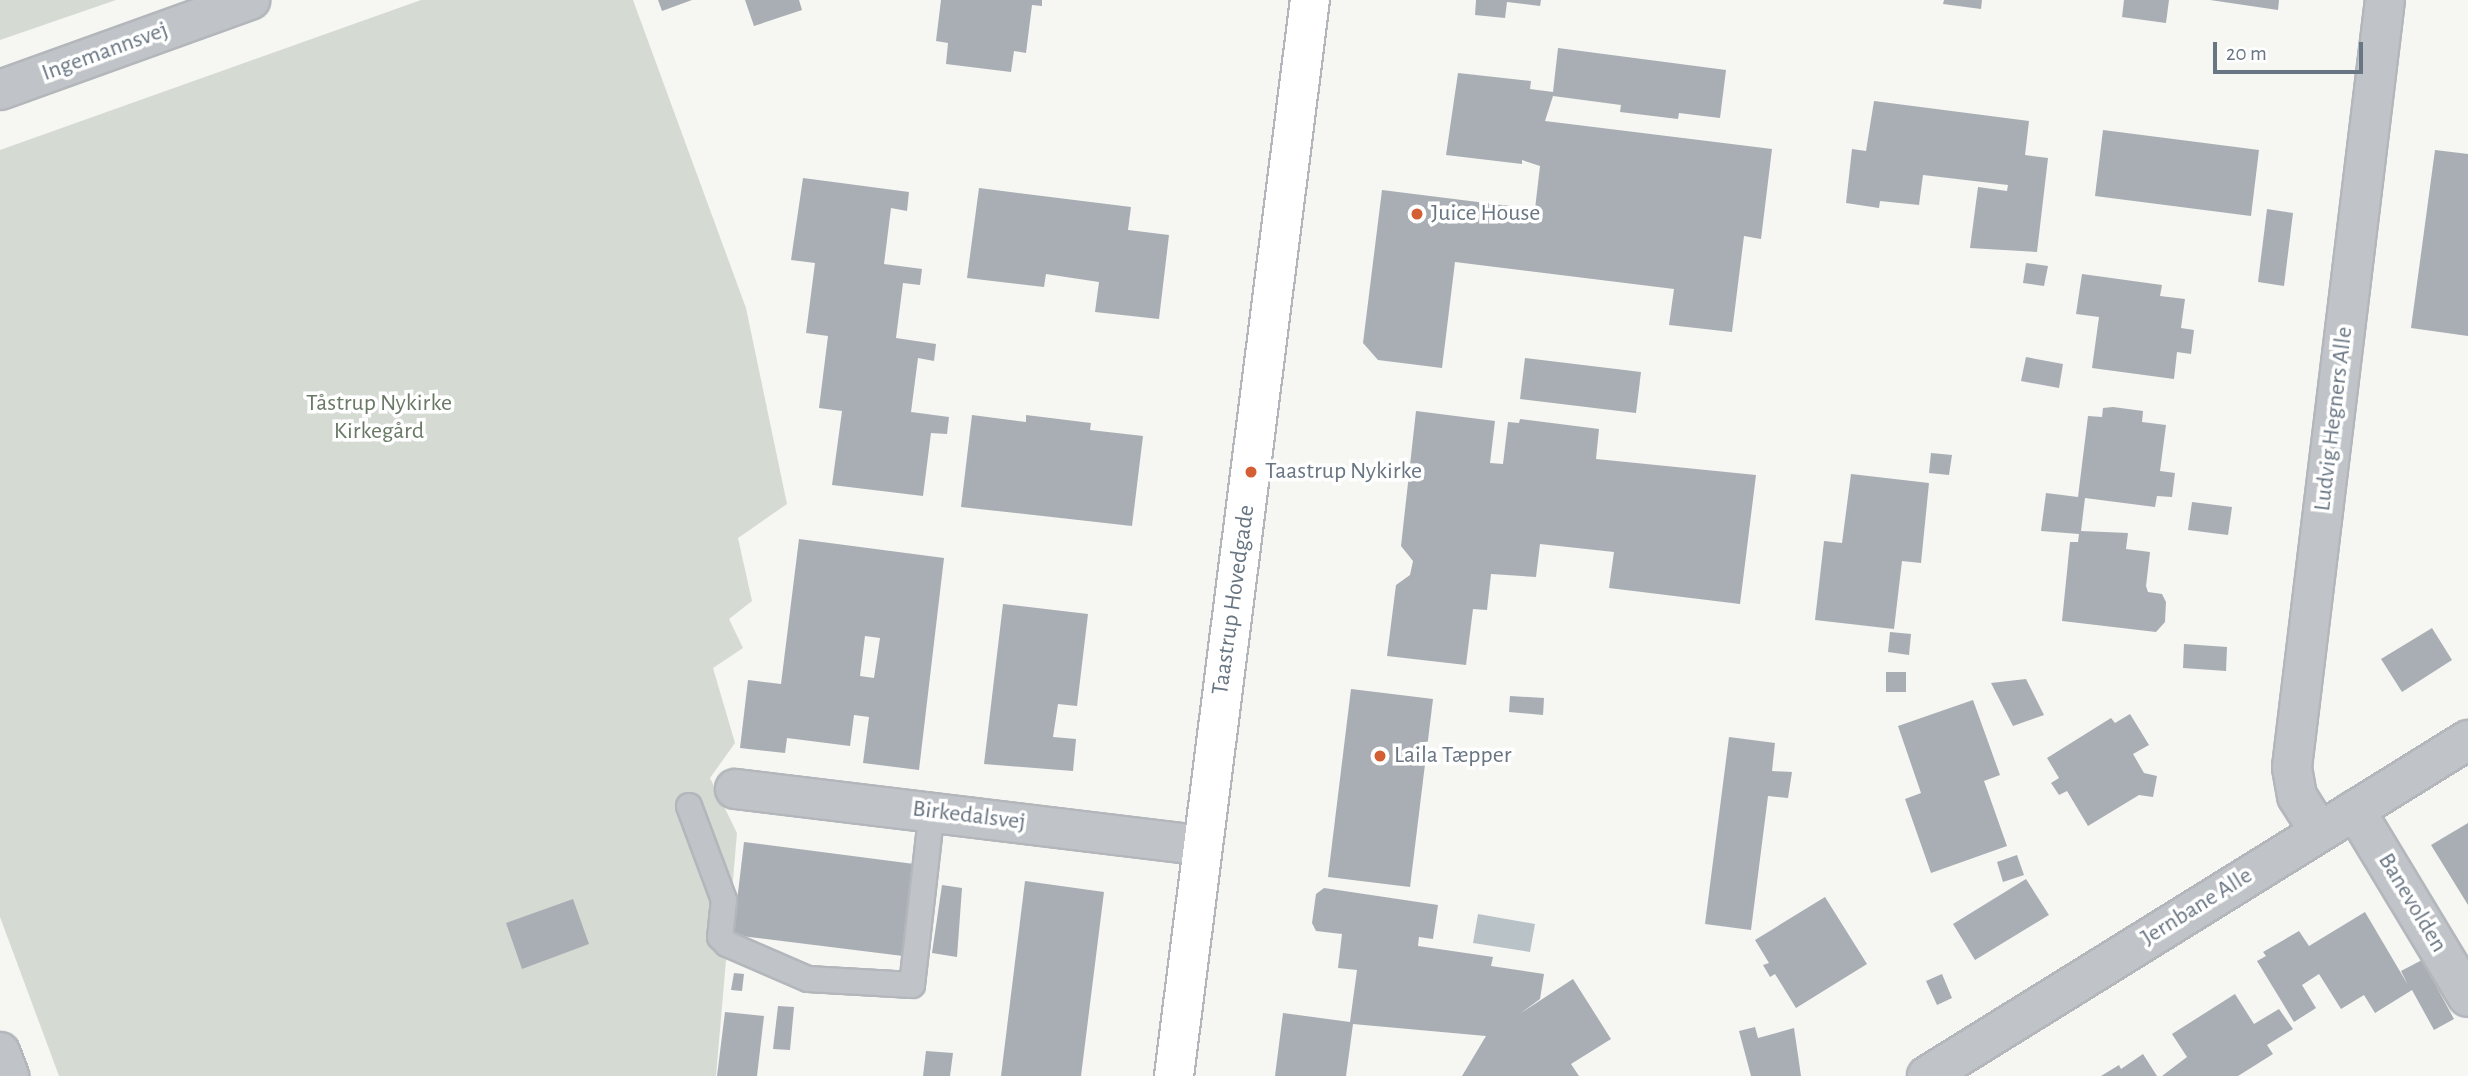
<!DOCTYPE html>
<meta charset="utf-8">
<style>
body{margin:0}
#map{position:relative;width:2468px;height:1076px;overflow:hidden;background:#f6f6f3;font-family:"Alegreya Sans",sans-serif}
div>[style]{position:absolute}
.green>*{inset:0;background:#d5dbd3}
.water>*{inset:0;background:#b9c2c7}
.building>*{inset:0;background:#a8aeb4}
.roads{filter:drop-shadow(2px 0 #b3b7bb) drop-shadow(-2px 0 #b3b7bb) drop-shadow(0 2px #b3b7bb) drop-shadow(0 -2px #b3b7bb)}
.lane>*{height:24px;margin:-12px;padding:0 12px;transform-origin:12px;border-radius:12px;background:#c0c3c7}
.street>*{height:38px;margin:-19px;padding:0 19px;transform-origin:19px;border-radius:19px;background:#c0c3c7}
.secondary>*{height:38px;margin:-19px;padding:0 19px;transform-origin:19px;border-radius:19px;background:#fff}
.dots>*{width:19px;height:19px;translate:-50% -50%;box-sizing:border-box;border:4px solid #fff;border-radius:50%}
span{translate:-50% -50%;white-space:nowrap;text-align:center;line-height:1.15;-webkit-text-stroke:7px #fff;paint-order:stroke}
.street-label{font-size:24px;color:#687582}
.poi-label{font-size:24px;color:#687582}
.left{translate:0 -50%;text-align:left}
.park-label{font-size:24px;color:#697966}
.scale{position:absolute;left:2213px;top:42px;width:150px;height:32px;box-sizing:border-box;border:4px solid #687582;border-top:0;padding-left:9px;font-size:21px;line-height:24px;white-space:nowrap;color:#687582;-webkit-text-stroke:5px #fff;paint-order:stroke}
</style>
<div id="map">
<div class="green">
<div style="clip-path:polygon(0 0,116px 0,0 40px)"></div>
<div style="clip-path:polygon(421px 0,633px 0,746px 308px,787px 504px,738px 538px,752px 601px,729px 619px,743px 648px,713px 668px,735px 743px,710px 778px,737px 833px,716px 1076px,59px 1076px,0 917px,0 150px)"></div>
</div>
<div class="water">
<div style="clip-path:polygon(1478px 914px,1535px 924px,1530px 952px,1473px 943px)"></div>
</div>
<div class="building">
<div style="clip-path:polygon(658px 0,692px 0,662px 11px)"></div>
<div style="clip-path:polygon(745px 0,799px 0,802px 10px,754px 26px)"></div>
<div style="clip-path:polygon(941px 0,1042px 0,1042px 6px,1032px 5px,1026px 53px,1014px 51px,1011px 72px,946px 64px,948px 43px,936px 41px)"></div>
<div style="clip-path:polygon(1476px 0,1541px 0,1540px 6px,1507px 2px,1505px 18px,1475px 15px)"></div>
<div style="clip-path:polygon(1944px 0,1982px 0,1981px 9px,1943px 4px)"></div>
<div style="clip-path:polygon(2124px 0,2169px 0,2166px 23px,2122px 17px)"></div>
<div style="clip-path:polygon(2210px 0,2279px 0,2278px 10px)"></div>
<div style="clip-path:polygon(1558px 48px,1726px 70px,1720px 118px,1679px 113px,1678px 119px,1620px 112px,1621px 105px,1553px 96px,1545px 121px,1772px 149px,1761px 239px,1744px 236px,1732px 332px,1669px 325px,1674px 289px,1455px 262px,1442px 368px,1378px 360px,1363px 343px,1382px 190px,1535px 209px,1540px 166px,1522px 160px,1522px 164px,1446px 155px,1458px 73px,1531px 81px,1530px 89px,1553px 92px)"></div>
<div style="clip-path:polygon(1874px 101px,2029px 121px,2025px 155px,2048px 158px,2037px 252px,1970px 248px,1978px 187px,2007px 191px,2008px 185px,1923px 175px,1919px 205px,1880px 201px,1879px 208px,1846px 203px,1852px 149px,1866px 151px)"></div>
<div style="clip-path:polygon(2103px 130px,2259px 150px,2251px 216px,2095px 196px)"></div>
<div style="clip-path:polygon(2435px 150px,2468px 154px,2468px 336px,2411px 328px)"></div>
<div style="clip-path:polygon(803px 178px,909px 192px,907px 211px,891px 208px,884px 264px,922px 269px,920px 285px,903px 283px,896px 338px,936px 344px,934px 361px,918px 358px,911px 412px,949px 417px,947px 434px,931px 433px,923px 496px,832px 485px,842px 411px,819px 408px,828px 336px,806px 333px,815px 263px,791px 260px)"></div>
<div style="clip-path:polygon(979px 188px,1131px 207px,1128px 230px,1169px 235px,1159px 319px,1095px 312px,1099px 282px,1046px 274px,1044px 287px,967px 278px)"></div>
<div style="clip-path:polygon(2267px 209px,2293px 213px,2284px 286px,2258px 282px)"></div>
<div style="clip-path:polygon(2026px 263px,2048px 266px,2044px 286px,2023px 283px)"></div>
<div style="clip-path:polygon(2082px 274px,2162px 285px,2160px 296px,2185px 299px,2181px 328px,2194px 330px,2191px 354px,2177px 352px,2174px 379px,2092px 368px,2099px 317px,2076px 314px)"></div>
<div style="clip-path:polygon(2026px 357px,2063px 364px,2059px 388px,2021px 381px)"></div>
<div style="clip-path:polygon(1525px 358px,1641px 372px,1636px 413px,1520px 399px)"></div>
<div style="clip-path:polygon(2113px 407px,2143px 411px,2142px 422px,2166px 425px,2160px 471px,2175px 473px,2172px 497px,2157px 496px,2155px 507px,2085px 498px,2081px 531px,2128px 533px,2126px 549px,2150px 552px,2146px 586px,2148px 592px,2162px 594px,2166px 602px,2165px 622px,2156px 632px,2062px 621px,2070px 542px,2078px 542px,2079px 534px,2041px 531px,2046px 493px,2078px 497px,2088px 416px,2102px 417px,2103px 408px)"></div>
<div style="clip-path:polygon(1416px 411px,1495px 421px,1490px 463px,1503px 464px,1508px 422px,1519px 423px,1520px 419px,1599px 429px,1596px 459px,1756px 475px,1740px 604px,1609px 588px,1614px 552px,1540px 544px,1536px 577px,1491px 574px,1487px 610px,1473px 609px,1466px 665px,1387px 656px,1396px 585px,1410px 575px,1413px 561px,1401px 546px)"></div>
<div style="clip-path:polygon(972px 415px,1026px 422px,1026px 415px,1091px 423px,1090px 430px,1143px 436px,1132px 526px,961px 507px)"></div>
<div style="clip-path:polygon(1931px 453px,1952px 455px,1949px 475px,1929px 473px)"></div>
<div style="clip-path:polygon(1851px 474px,1929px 483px,1921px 563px,1902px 561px,1894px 629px,1815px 620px,1824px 541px,1842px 543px)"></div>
<div style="clip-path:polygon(2192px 502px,2232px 507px,2228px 535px,2188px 530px)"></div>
<div style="clip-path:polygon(evenodd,799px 539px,944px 558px,919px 770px,863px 763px,869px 717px,854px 715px,850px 746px,787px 738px,785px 753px,740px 748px,748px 680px,781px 684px,799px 539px,865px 636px,880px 638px,874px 678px,860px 676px,865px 636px)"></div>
<div style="clip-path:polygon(1003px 604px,1088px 614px,1077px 706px,1058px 704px,1053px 737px,1076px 739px,1073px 771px,984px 764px)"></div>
<div style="clip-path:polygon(2432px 628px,2452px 660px,2402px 692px,2381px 659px)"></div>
<div style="clip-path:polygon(1890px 632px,1911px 634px,1909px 655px,1888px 652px)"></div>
<div style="clip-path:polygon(2184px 644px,2227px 647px,2226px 671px,2183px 668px)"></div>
<div style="clip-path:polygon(1886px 672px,1906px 672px,1906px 692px,1886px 692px)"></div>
<div style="clip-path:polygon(2026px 679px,2044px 715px,2013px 726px,1991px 683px)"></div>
<div style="clip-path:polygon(1351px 689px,1433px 699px,1410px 887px,1328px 877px)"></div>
<div style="clip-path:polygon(1510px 696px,1544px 698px,1543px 715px,1509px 712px)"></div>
<div style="clip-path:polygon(1973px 700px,2000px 775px,1984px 781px,2007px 846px,1931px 873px,1905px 799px,1921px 793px,1898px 726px)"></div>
<div style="clip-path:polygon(2130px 714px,2149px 745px,2133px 754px,2144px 773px,2157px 776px,2153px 797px,2139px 795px,2088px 826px,2067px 791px,2059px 795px,2051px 783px,2059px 778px,2047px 758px,2111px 718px,2115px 723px)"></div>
<div style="clip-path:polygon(1729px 737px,1775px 743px,1772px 771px,1792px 772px,1788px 798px,1768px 796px,1751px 930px,1705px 924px)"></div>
<div style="clip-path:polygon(2468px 823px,2468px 905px,2431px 845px)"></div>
<div style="clip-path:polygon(744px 842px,914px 864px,903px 956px,733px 935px)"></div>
<div style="clip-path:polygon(2017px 855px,2024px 875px,2003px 882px,1997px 862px)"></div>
<div style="clip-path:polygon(2026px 879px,2049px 915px,1975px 960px,1953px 924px)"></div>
<div style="clip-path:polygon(1025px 881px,1104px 892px,1081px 1076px,1001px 1076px)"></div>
<div style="clip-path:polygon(942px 885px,962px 888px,957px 957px,932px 953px)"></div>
<div style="clip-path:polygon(1324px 888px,1438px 905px,1433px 939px,1419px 937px,1418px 946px,1493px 957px,1491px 966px,1544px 974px,1540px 999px,1521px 1013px,1573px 979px,1611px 1039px,1571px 1064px,1579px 1076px,1462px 1076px,1486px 1036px,1353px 1024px,1346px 1076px,1275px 1076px,1283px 1013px,1350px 1022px,1357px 970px,1338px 968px,1342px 934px,1316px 931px,1312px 923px,1316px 894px)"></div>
<div style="clip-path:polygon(1825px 897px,1867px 964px,1796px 1008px,1775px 974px,1770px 977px,1763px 965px,1769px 963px,1755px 940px)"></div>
<div style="clip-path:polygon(573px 899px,589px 944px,522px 969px,506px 923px)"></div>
<div style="clip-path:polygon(2365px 912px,2408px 985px,2401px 971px,2422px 960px,2454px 1019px,2434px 1030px,2412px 990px,2375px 1013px,2364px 995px,2341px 1009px,2319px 974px,2302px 985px,2316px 1008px,2294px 1022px,2257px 961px,2266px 956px,2263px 952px,2299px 931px,2309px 946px)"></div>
<div style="clip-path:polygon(734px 973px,744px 974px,742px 991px,731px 990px)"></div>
<div style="clip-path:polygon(1942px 974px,1952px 998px,1937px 1005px,1926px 981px)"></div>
<div style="clip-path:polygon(2235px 994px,2254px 1024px,2279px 1009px,2293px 1029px,2267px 1045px,2273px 1054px,2238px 1076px,2162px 1076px,2187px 1057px,2172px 1034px)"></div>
<div style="clip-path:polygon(778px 1006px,794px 1007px,790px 1050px,773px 1049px)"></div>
<div style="clip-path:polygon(725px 1012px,764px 1016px,757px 1076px,717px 1076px)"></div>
<div style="clip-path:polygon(1755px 1027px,1758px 1038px,1794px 1028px,1801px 1076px,1751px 1076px,1739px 1031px)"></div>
<div style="clip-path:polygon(926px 1051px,953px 1053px,950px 1076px,923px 1076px)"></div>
<div style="clip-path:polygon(2143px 1054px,2157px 1076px,2101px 1076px,2119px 1065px,2121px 1069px)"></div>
</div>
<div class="roads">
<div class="lane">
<div style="left:689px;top:806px;width:100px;rotate:69.6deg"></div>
<div style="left:724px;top:900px;width:37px;rotate:96deg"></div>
<div style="left:720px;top:937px;width:10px;rotate:45deg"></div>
<div style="left:727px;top:944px;width:88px;rotate:23.4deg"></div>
<div style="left:808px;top:979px;width:104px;rotate:3.3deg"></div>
<div style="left:912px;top:985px;width:176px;rotate:-83.5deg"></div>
</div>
<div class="street">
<div style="left:0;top:90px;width:266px;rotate:-19.8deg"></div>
<div style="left:735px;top:789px;width:471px;rotate:6.9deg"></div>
<div style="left:2355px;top:810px;width:218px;rotate:58.9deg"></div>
<div style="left:2319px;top:831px;width:41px;rotate:-122.2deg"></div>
<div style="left:2297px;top:796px;width:29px;rotate:-100deg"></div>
<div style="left:2292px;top:767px;width:773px;rotate:-83.09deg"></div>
<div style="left:0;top:1052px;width:26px;rotate:69deg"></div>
<div style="left:1927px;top:1076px;width:637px;rotate:-31.84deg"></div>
</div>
<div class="secondary">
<div style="left:1174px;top:1076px;width:1085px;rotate:-82.8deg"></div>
</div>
</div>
<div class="dots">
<div style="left:1417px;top:214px;background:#d45f35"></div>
<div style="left:1251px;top:472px;background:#d45f35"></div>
<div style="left:1380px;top:756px;background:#d45f35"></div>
</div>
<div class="street-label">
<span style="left:105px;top:52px;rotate:-20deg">Ingemannsvej</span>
<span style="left:2334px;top:419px;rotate:-83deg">Ludvig Hegners Alle</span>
<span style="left:1234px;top:600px;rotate:-82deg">Taastrup Hovedgade</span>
<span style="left:969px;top:816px;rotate:7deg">Birkedalsvej</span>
<span style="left:2412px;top:903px;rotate:59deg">Banevolden</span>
<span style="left:2197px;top:907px;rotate:-32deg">Jernbane Alle</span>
</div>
<div class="poi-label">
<span class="left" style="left:1431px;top:214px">Juice House</span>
<span class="left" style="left:1265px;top:472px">Taastrup Nykirke</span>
<span class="left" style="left:1394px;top:756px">Laila Tæpper</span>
</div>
<div class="park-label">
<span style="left:379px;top:418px">Tåstrup Nykirke<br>Kirkegård</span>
</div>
<div class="scale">20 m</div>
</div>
